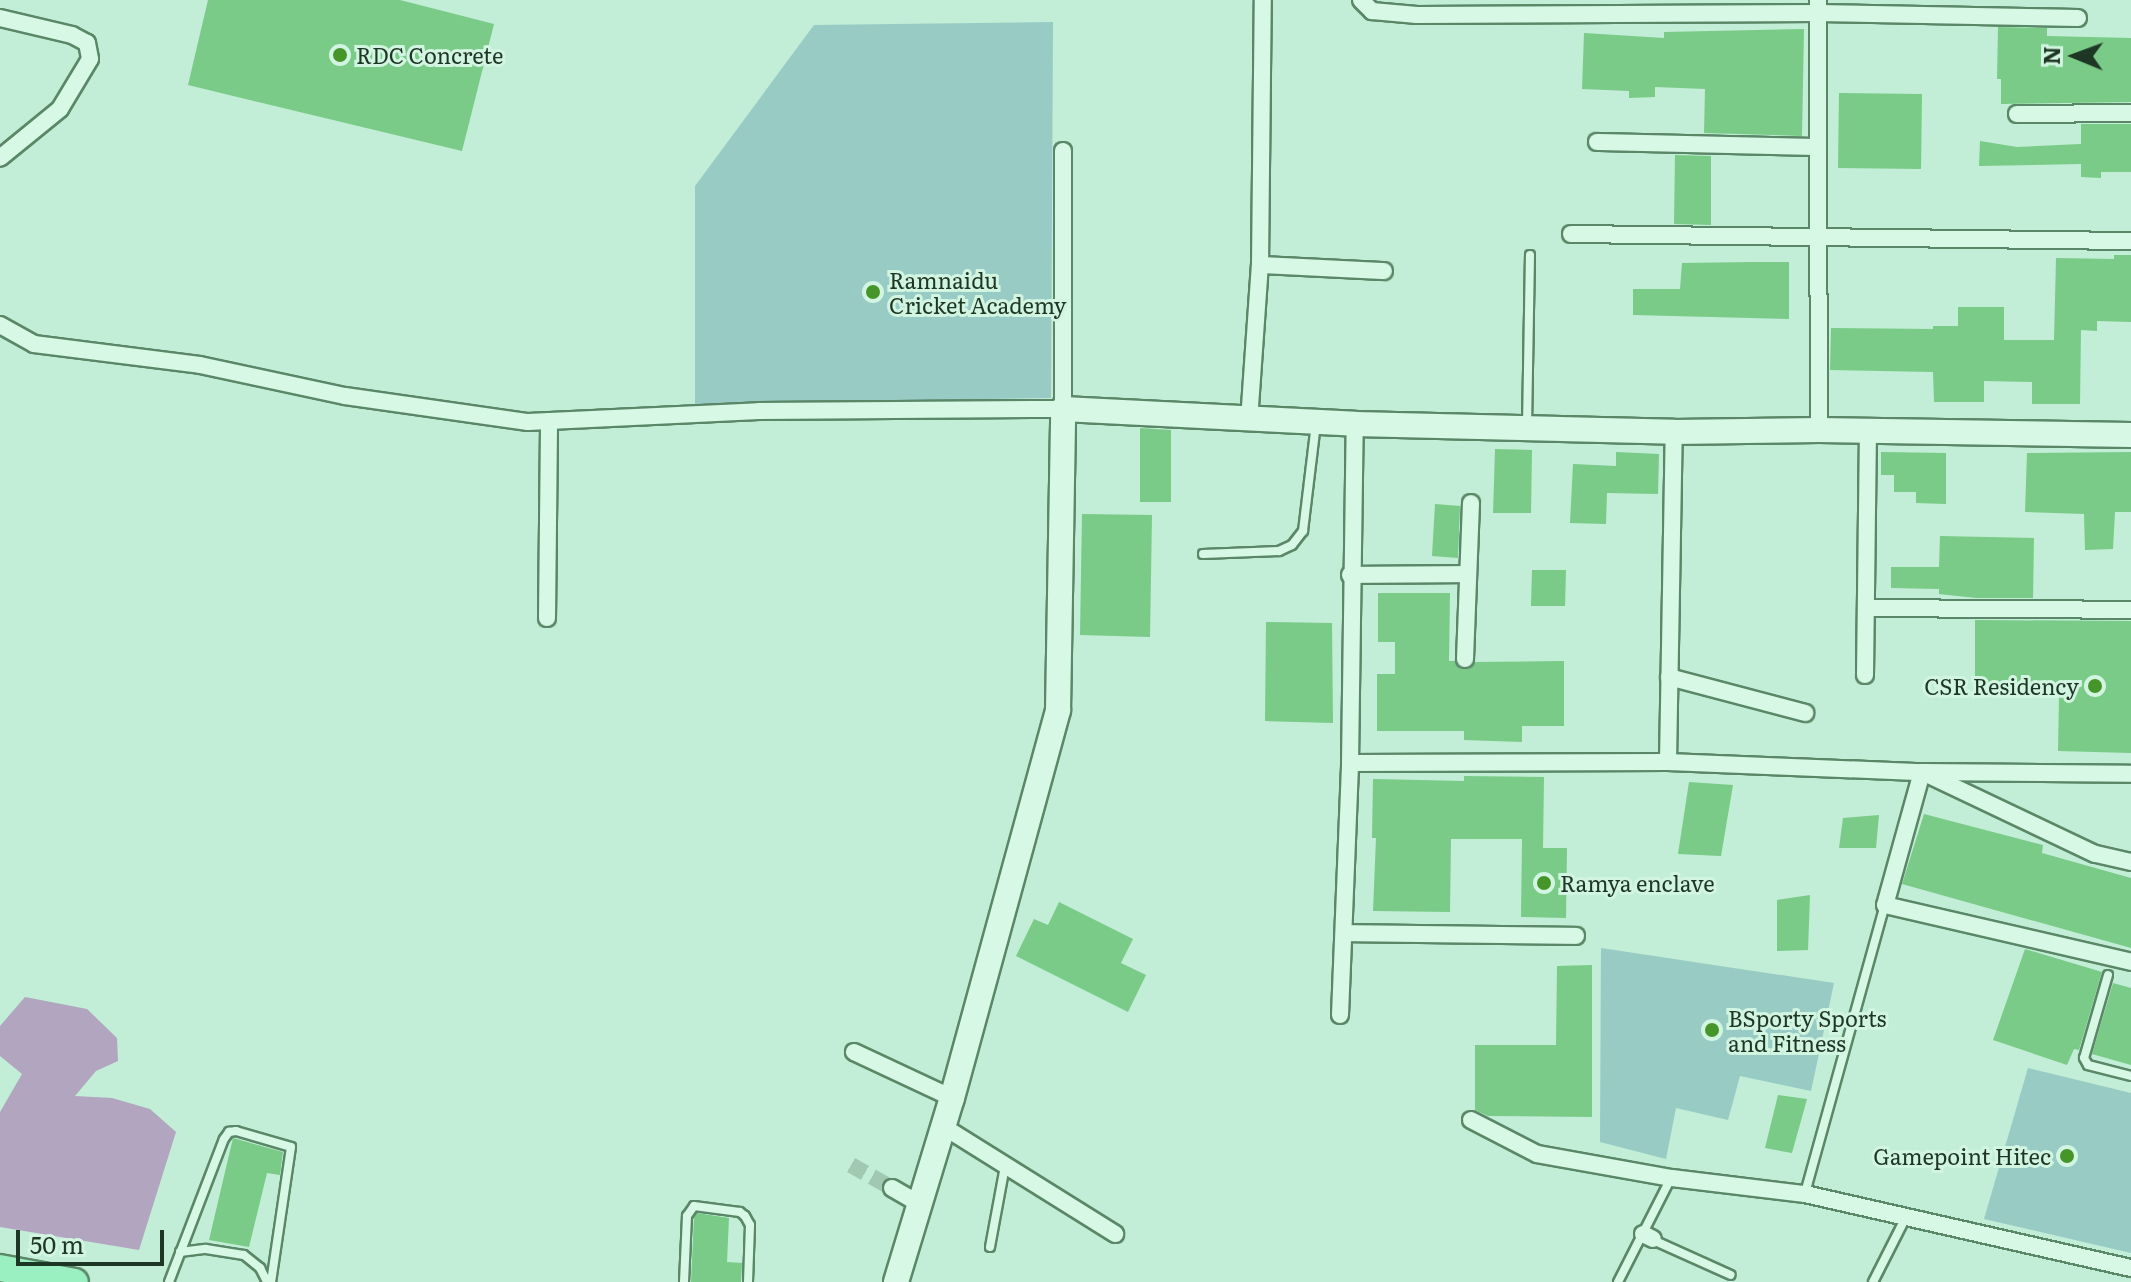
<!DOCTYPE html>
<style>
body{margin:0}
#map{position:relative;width:2131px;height:1282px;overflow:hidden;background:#c2edd6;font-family:Literata,serif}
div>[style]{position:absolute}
.green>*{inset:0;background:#97cbc4}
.water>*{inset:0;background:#b1a5c0}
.building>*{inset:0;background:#79cb87}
.street-tunnel>*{height:16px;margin-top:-8px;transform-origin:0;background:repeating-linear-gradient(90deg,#a1c9b2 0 16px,transparent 0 24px)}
.roads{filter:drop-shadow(2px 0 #5a8767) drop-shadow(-2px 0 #5a8767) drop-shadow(0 2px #5a8767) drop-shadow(0 -2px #5a8767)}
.lane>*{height:8px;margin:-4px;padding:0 4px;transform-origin:4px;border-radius:4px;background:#d6f8e5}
.street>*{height:16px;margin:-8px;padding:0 8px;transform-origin:8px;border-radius:8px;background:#d6f8e5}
.secondary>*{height:24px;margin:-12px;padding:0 12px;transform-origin:12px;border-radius:12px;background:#d6f8e5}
.primary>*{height:26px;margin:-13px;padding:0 13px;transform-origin:13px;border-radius:13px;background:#9bf0c1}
.dots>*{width:22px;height:22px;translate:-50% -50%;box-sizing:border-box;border:4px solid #d2f5e2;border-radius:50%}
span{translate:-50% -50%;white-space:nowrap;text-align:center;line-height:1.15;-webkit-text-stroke:6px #d2f5e2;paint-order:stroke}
.poi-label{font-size:22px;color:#1e3724}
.left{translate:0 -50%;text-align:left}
.right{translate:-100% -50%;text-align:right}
.north{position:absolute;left:2035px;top:16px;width:80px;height:80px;-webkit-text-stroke:6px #d2f5e2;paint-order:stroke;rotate:271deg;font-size:22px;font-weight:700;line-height:32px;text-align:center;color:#1e3724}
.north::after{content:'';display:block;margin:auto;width:28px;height:36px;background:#1e3724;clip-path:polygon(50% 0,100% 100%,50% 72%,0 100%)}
.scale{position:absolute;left:16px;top:1230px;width:148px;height:36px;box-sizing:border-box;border:4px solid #1e3724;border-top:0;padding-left:10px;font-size:24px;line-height:28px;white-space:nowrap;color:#1e3724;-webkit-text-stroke:6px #d2f5e2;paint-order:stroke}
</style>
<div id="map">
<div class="green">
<div style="clip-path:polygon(1053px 22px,1051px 398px,695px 404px,695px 186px,814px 25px)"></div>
<div style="clip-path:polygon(1601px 948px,1834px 983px,1811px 1091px,1740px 1076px,1728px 1120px,1676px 1108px,1666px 1159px,1600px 1142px)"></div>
<div style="clip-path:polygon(2028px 1068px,2131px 1093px,2131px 1253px,1984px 1219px)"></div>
</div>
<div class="water">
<div style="clip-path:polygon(25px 997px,87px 1009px,117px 1038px,118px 1061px,96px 1071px,75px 1096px,112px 1098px,150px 1109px,176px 1132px,139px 1250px,0 1227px,0 1112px,22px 1074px,0 1056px,0 1026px)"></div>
</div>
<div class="building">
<div style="clip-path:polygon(208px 0,400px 0,494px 24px,462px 151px,188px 85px)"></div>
<div style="clip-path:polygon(1998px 27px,2047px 28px,2047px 36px,2131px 38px,2131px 102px,2001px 104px,2001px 79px,1997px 79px)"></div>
<div style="clip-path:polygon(1804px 29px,1802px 136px,1704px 133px,1705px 89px,1655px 87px,1655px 97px,1629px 98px,1629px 91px,1582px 89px,1584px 33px,1664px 38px,1664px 32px)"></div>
<div style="clip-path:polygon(1839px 93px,1922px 94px,1921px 169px,1838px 168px)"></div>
<div style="clip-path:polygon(2081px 124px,2131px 124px,2131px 172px,2101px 172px,2101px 178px,2081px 177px,2081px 164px,1979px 166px,1980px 141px,2017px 147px,2081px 144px)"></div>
<div style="clip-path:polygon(1675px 155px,1711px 156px,1711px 225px,1674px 224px)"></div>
<div style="clip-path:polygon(2114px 255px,2131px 255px,2131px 322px,2097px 321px,2097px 331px,2081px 330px,2080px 404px,2032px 404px,2032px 382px,1984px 381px,1984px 402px,1934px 402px,1933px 372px,1830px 370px,1831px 328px,1933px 329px,1933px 326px,1958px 326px,1958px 307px,2004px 307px,2004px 340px,2054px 340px,2056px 258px,2114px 259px)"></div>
<div style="clip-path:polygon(1752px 262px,1789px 262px,1789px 319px,1633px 315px,1633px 289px,1680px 289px,1682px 263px)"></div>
<div style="clip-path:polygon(1140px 428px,1171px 430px,1171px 502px,1140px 502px)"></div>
<div style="clip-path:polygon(1495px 449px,1532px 450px,1531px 513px,1493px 513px)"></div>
<div style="clip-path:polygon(1616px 452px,1659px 454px,1658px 494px,1607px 493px,1606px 524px,1570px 523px,1573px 464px,1616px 466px)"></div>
<div style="clip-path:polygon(1881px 452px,1946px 453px,1946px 504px,1916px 503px,1916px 492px,1894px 492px,1894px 475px,1881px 475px)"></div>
<div style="clip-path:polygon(2131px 452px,2131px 512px,2115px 512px,2113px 549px,2085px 550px,2084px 514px,2025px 512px,2027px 453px)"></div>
<div style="clip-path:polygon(1435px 504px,1460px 506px,1458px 558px,1432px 556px)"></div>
<div style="clip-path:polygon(1082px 514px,1152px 515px,1150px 637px,1080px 635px)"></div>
<div style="clip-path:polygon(1940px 536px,2034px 538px,2033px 598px,1976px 598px,1939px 594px,1939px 589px,1891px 588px,1891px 567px,1939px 567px)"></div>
<div style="clip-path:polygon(1532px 570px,1566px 570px,1565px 606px,1531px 606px)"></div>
<div style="clip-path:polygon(1378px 593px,1450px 593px,1449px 661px,1455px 661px,1460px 669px,1469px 669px,1475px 662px,1564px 661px,1564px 726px,1522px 726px,1522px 742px,1464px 740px,1464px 731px,1377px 731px,1377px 674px,1395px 674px,1395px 642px,1378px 642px)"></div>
<div style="clip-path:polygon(1975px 620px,2131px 621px,2131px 753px,2058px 751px,2059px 697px,1975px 696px)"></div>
<div style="clip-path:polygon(1266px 622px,1332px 623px,1333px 723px,1265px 721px)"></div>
<div style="clip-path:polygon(1464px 776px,1544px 777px,1543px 848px,1567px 848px,1566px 918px,1521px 917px,1522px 839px,1451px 839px,1450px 912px,1373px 911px,1376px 838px,1372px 838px,1373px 779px,1464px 781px)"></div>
<div style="clip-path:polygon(1689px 782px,1733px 785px,1721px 856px,1678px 854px)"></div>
<div style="clip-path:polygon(1924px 814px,2043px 845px,2042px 853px,2131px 878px,2131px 948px,1902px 884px)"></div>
<div style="clip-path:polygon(1879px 815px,1876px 848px,1839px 848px,1843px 818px)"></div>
<div style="clip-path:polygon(1810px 895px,1808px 950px,1777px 951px,1777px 900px)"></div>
<div style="clip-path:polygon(1059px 902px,1133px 939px,1121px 963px,1146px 975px,1128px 1012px,1016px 956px,1034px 919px,1048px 925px)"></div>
<div style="clip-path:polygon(2025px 949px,2102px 972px,2079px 1050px,2074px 1049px,2067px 1065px,1993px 1040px)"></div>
<div style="clip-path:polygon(1592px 965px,1592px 1117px,1488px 1116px,1475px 1110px,1475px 1045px,1556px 1045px,1557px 966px)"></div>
<div style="clip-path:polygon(2113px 983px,2131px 988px,2131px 1065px,2092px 1054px)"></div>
<div style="clip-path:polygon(1778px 1095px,1807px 1099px,1792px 1153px,1765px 1148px)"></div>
<div style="clip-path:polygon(233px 1138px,283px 1152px,280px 1175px,267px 1173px,249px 1247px,209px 1240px)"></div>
<div style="clip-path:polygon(697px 1213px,729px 1218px,727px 1262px,742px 1263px,741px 1282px,691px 1282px,694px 1218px)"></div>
</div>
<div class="street-tunnel">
<div style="left:851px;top:1165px;width:47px;rotate:29.3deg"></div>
</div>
<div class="roads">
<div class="lane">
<div style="left:1527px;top:426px;width:171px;rotate:-89deg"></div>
<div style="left:1203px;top:554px;width:76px;rotate:-2.3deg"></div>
<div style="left:1279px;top:551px;width:14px;rotate:-25deg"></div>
<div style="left:1292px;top:545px;width:18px;rotate:-52deg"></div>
<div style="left:1303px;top:531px;width:108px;rotate:-83.1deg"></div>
<div style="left:2108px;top:975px;width:86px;rotate:106.1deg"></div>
<div style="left:2084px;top:1058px;width:8px;rotate:60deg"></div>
<div style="left:2088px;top:1065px;width:44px;rotate:14.3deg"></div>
<div style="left:1805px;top:1193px;width:299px;rotate:-74.5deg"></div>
<div style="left:1653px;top:1240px;width:85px;rotate:24.2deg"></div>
<div style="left:990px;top:1247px;width:82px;rotate:-79.5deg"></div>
<div style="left:180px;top:1252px;width:26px;rotate:-7deg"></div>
<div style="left:206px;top:1249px;width:38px;rotate:9deg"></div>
<div style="left:244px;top:1255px;width:21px;rotate:39deg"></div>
<div style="left:260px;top:1268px;width:16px;rotate:63deg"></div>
<div style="left:169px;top:1282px;width:153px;rotate:-69deg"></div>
<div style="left:224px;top:1139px;width:9px;rotate:-54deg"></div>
<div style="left:229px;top:1132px;width:7px;rotate:-8deg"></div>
<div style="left:236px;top:1131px;width:57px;rotate:16.2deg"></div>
<div style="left:291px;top:1147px;width:136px;rotate:98.4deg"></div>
<div style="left:684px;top:1282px;width:66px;rotate:-87.4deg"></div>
<div style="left:687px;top:1216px;width:12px;rotate:-55deg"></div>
<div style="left:694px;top:1206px;width:46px;rotate:7.4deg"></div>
<div style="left:740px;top:1212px;width:6px;rotate:39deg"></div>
<div style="left:745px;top:1216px;width:10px;rotate:61deg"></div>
<div style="left:750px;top:1225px;width:57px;rotate:92deg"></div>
<div style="left:1618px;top:1282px;width:117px;rotate:-63deg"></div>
<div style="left:1873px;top:1282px;width:71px;rotate:-63.1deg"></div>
</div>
<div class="street">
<div style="left:1361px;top:0;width:16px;rotate:45deg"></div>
<div style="left:1372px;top:11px;width:45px;rotate:5.1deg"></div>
<div style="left:1417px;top:15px;width:401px;rotate:-0.3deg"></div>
<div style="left:1818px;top:13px;width:260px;rotate:1.1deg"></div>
<div style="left:1818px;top:0;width:430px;rotate:89.9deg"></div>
<div style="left:0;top:18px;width:74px;rotate:13.3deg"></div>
<div style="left:72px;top:35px;width:17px;rotate:28deg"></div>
<div style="left:87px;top:43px;width:16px;rotate:79deg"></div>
<div style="left:90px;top:59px;width:58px;rotate:121deg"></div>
<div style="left:60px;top:109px;width:77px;rotate:140.8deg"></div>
<div style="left:2017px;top:114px;width:114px;rotate:-0.5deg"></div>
<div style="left:1597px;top:142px;width:221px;rotate:1.3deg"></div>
<div style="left:1571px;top:234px;width:560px;rotate:0.72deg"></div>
<div style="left:1260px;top:265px;width:124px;rotate:2.8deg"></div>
<div style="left:0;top:325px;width:39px;rotate:29deg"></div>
<div style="left:34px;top:344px;width:167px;rotate:7.2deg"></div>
<div style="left:200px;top:365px;width:148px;rotate:12.1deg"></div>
<div style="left:345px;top:396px;width:185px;rotate:8.1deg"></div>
<div style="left:528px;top:422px;width:231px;rotate:-2.7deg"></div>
<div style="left:759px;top:411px;width:304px;rotate:-0.4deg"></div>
<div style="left:1063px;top:409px;width:258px;rotate:-90deg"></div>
<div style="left:1249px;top:421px;width:156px;rotate:-86deg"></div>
<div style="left:1260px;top:265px;width:265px;rotate:-89.4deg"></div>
<div style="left:1350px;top:575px;width:118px;rotate:-0.5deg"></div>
<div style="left:1866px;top:608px;width:265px;rotate:0.4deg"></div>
<div style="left:547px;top:618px;width:197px;rotate:-89.4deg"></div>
<div style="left:1465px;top:659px;width:156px;rotate:-87.8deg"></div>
<div style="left:1865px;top:675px;width:244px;rotate:-89.3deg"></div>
<div style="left:1669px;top:677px;width:141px;rotate:14.8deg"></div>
<div style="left:1668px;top:762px;width:330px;rotate:-89deg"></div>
<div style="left:1350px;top:763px;width:318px;rotate:-0.2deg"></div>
<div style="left:1668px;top:762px;width:254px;rotate:2.3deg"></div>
<div style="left:1922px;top:772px;width:209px;rotate:0.5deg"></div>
<div style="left:2131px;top:862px;width:37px;rotate:-167deg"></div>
<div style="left:2095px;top:854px;width:191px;rotate:-154.6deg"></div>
<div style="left:1922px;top:772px;width:138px;rotate:105.5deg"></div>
<div style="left:1885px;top:905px;width:253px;rotate:13deg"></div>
<div style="left:1345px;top:933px;width:231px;rotate:0.7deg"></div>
<div style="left:1340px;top:1015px;width:252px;rotate:-87.7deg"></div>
<div style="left:1350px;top:763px;width:339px;rotate:-89.2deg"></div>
<div style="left:854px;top:1052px;width:108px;rotate:25.1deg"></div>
<div style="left:1471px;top:1120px;width:74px;rotate:27.3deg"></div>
<div style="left:1537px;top:1154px;width:137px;rotate:10.1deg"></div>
<div style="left:1672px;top:1178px;width:134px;rotate:6.9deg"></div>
<div style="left:1805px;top:1194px;width:334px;rotate:12.8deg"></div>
<div style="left:944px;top:1127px;width:202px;rotate:32deg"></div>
<div style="left:892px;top:1188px;width:32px;rotate:30deg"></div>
<div style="left:1643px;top:1234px;width:11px;rotate:27deg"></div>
</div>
<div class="secondary">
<div style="left:896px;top:1282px;width:192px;rotate:-73.1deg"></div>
<div style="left:952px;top:1098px;width:402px;rotate:-74.7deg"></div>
<div style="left:1058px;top:710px;width:301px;rotate:-89deg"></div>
<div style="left:1063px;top:409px;width:292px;rotate:2.9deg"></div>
<div style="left:1355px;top:424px;width:319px;rotate:1.4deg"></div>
<div style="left:1674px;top:432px;width:145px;rotate:-0.8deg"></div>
<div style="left:1819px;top:430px;width:312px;rotate:0.9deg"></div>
</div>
<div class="primary">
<div style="left:0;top:1268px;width:76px;rotate:10.6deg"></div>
</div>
</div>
<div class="dots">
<div style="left:340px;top:55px;background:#45952b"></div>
<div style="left:873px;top:292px;background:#45952b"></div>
<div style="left:2095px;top:686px;background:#45952b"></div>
<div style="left:1544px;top:883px;background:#45952b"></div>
<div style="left:1712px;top:1030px;background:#45952b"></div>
<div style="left:2067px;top:1156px;background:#45952b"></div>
</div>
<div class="poi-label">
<span class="left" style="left:356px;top:55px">RDC Concrete</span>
<span class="left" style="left:889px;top:292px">Ramnaidu<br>Cricket Academy</span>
<span class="right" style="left:2079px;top:686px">CSR Residency</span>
<span class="left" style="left:1560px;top:883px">Ramya enclave</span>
<span class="left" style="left:1728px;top:1030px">BSporty Sports<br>and Fitness</span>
<span class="right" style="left:2051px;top:1156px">Gamepoint Hitec</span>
</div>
<div class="north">N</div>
<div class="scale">50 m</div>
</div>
